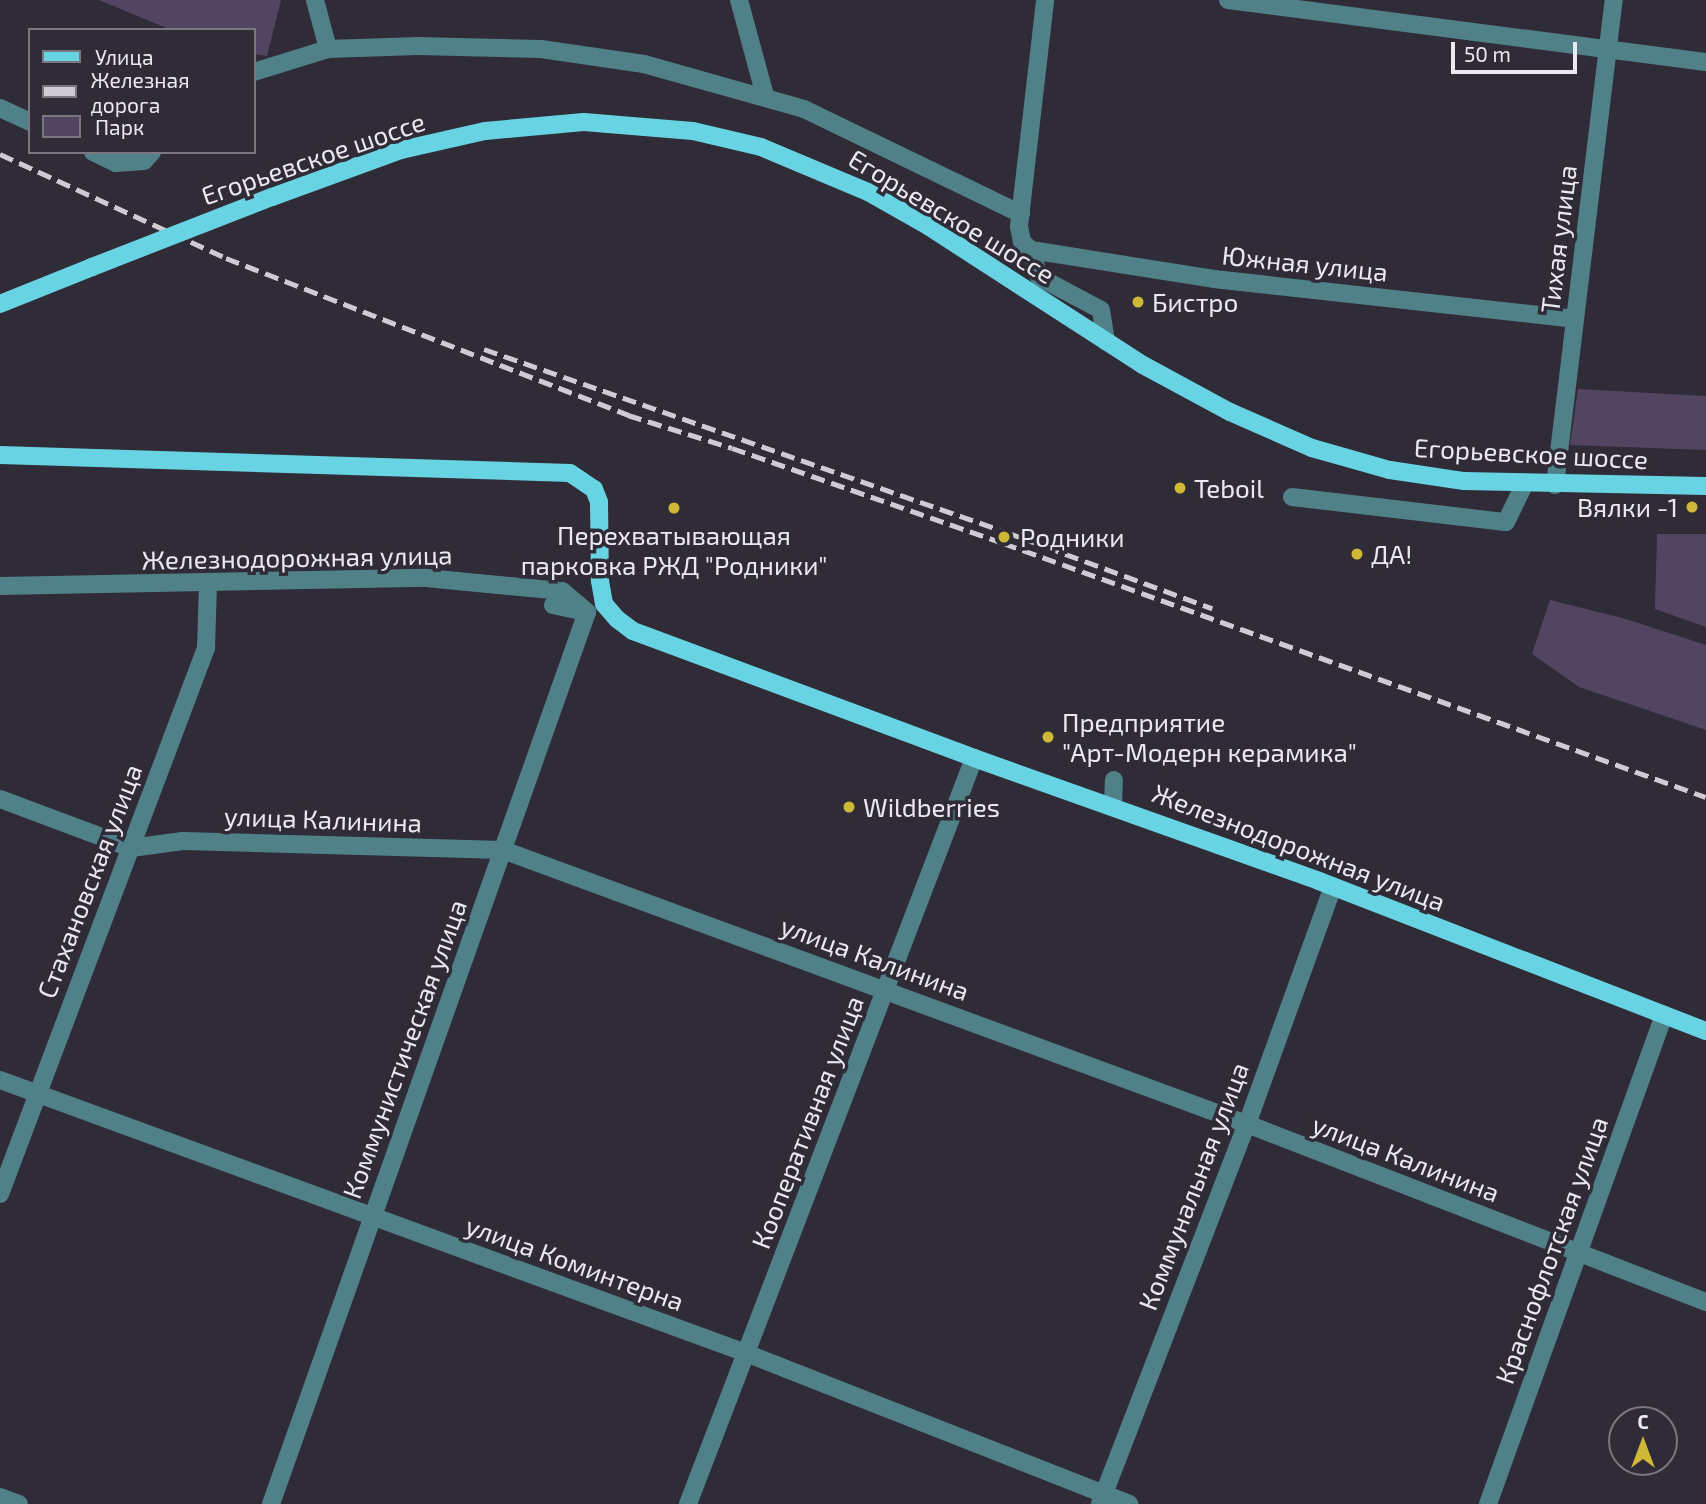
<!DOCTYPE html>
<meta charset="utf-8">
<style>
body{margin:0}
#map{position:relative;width:1706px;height:1504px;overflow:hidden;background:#302c37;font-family:"Exo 2",sans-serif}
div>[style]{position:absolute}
.green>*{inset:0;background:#514561}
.minor>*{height:18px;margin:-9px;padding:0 9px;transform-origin:9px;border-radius:9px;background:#508188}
.major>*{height:18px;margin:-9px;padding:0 9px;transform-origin:9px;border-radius:9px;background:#68d4e3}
.rail>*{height:5px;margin-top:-2.5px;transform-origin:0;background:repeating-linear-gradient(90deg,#cecbd3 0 14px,transparent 0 21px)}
.major-bridge>*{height:18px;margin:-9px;padding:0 9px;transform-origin:9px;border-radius:9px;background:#68d4e3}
.dots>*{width:19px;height:19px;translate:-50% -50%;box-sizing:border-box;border:4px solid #302c37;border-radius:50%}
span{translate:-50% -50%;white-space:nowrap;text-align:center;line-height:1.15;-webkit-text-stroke:7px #302c37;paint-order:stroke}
.street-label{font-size:26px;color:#ebe8f0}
.poi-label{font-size:26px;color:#ebe8f0}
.left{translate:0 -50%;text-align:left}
.right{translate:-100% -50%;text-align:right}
.legend{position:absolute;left:28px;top:28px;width:228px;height:126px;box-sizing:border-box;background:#302c37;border:2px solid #7b7781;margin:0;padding:9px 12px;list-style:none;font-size:21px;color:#ebe8f0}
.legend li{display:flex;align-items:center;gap:14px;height:35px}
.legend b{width:35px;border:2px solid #7b7781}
.north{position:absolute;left:1608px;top:1406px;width:70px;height:70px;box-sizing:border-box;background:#302c37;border:2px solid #7b7781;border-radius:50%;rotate:0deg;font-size:19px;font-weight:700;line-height:28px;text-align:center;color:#ebe8f0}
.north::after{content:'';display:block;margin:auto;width:24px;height:32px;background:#cfb837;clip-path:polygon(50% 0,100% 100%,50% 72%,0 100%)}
.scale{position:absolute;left:1451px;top:42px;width:126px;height:32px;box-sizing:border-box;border:4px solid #ebe8f0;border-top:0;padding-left:9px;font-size:21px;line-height:24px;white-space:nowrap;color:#ebe8f0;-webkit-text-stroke:5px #302c37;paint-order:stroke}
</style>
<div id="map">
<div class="green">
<div style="clip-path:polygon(99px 0,281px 0,267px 56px,254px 54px,254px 30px,171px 30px)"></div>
<div style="clip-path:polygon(1578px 389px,1706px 396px,1706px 450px,1570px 445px)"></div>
<div style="clip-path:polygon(1657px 534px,1706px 534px,1706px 627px,1655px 609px)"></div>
<div style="clip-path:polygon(1550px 600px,1626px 619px,1706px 645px,1706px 730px,1579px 687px,1532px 654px)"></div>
</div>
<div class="minor">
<div style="left:315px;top:0;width:51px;rotate:75.1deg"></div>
<div style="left:739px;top:0;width:99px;rotate:74.8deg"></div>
<div style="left:1228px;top:0;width:482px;rotate:7.4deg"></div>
<div style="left:254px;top:72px;width:77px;rotate:-17.3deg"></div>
<div style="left:328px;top:49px;width:90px;rotate:-1.9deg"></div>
<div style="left:418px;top:46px;width:123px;rotate:1.4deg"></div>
<div style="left:541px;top:49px;width:104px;rotate:8.3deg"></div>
<div style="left:644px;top:64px;width:166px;rotate:15.7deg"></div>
<div style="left:804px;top:109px;width:241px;rotate:25.8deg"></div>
<div style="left:0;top:108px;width:33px;rotate:25deg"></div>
<div style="left:93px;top:152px;width:25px;rotate:26deg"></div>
<div style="left:116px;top:163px;width:28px;rotate:-4deg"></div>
<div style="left:144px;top:161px;width:12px;rotate:-48deg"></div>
<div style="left:1031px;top:250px;width:185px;rotate:9deg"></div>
<div style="left:1214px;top:279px;width:362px;rotate:6.3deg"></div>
<div style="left:1031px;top:250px;width:12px;rotate:-138deg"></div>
<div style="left:1022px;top:242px;width:16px;rotate:-101deg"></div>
<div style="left:1019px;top:226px;width:227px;rotate:-83.4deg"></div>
<div style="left:1031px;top:250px;width:28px;rotate:73deg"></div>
<div style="left:1039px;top:277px;width:70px;rotate:28deg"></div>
<div style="left:1101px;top:310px;width:32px;rotate:81deg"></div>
<div style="left:1555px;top:485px;width:489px;rotate:-83.1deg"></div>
<div style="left:1292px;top:497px;width:215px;rotate:6.7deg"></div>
<div style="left:1506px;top:522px;width:43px;rotate:-64deg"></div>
<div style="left:0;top:586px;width:426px;rotate:-1.1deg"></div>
<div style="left:426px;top:578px;width:137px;rotate:5.5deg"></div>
<div style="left:562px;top:591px;width:33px;rotate:40deg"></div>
<div style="left:553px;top:605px;width:33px;rotate:12deg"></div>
<div style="left:0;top:799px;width:140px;rotate:20.5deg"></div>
<div style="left:131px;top:848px;width:52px;rotate:-7.7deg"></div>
<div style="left:183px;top:841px;width:320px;rotate:1.6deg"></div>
<div style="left:503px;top:850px;width:793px;rotate:20.22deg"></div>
<div style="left:1247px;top:1124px;width:492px;rotate:21.2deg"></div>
<div style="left:1113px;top:806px;width:26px;rotate:-88deg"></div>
<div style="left:0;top:1080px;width:794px;rotate:20.1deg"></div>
<div style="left:746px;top:1353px;width:412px;rotate:21.5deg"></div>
<div style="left:0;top:1194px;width:584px;rotate:-69.33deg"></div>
<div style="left:206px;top:648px;width:64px;rotate:-88.2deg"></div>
<div style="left:0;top:1497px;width:20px;rotate:20deg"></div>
<div style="left:271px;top:1504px;width:946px;rotate:-70.49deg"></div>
<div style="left:688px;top:1504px;width:799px;rotate:-69.02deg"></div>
<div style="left:1100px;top:1504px;width:407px;rotate:-68.9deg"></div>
<div style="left:1247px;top:1124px;width:253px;rotate:-70.1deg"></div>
<div style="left:1488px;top:1504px;width:520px;rotate:-70.21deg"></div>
</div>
<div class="major">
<div style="left:272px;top:197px;width:137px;rotate:-20deg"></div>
<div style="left:401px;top:150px;width:86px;rotate:-12.7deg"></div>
<div style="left:485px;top:131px;width:99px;rotate:-5.2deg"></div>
<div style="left:584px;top:122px;width:109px;rotate:4.7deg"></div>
<div style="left:693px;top:131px;width:70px;rotate:13.2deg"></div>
<div style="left:761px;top:147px;width:116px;rotate:22.8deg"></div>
<div style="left:868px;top:192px;width:69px;rotate:29.5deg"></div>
<div style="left:928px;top:226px;width:256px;rotate:32.9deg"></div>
<div style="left:1143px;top:365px;width:99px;rotate:28.4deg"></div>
<div style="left:1230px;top:412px;width:90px;rotate:23.7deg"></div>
<div style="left:1312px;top:448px;width:81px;rotate:15.8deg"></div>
<div style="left:1390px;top:470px;width:75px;rotate:8.5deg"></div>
<div style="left:1464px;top:481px;width:242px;rotate:1.2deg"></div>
<div style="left:0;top:304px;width:99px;rotate:-21.9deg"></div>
<div style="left:0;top:455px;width:570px;rotate:1.81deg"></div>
<div style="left:570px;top:473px;width:29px;rotate:34deg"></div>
<div style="left:594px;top:489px;width:14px;rotate:69deg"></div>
<div style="left:599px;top:502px;width:79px;rotate:89.3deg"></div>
<div style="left:600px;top:581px;width:23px;rotate:80deg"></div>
<div style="left:604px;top:604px;width:20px;rotate:49deg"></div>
<div style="left:617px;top:619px;width:20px;rotate:37deg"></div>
<div style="left:633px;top:631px;width:364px;rotate:20.4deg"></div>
<div style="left:974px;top:758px;width:366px;rotate:19.6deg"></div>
<div style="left:1319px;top:881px;width:415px;rotate:21.2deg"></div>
</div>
<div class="rail">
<div style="left:0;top:154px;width:249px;rotate:24.7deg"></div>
<div style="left:226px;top:258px;width:432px;rotate:21.3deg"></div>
<div style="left:628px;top:415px;width:109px;rotate:17.6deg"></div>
<div style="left:732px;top:448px;width:287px;rotate:19.3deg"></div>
<div style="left:1003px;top:543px;width:747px;rotate:19.87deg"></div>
<div style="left:484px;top:349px;width:553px;rotate:19.32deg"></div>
<div style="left:1006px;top:532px;width:220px;rotate:20.3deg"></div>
</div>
<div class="major-bridge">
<div style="left:92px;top:267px;width:193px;rotate:-21.3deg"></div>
</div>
<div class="dots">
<div style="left:1138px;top:302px;background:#cfb837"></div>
<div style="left:1180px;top:488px;background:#cfb837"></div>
<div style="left:1692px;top:507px;background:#cfb837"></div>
<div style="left:674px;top:508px;background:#cfb837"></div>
<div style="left:1004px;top:537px;background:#cfb837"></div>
<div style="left:1357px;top:554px;background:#cfb837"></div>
<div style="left:1048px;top:737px;background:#cfb837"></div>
<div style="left:849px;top:807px;background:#cfb837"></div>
</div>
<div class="street-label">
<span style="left:313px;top:158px;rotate:-19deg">Егорьевское шоссе</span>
<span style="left:952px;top:216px;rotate:31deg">Егорьевское шоссе</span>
<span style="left:1558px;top:239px;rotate:-83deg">Тихая улица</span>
<span style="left:1305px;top:263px;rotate:6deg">Южная улица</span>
<span style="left:1531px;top:453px;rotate:3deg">Егорьевское шоссе</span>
<span style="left:297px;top:557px;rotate:-1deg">Железнодорожная улица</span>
<span style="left:323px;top:819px;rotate:2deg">улица Калинина</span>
<span style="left:1299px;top:847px;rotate:21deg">Железнодорожная улица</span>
<span style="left:89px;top:881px;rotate:-69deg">Стахановская улица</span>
<span style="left:875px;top:958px;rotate:20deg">улица Калинина</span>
<span style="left:404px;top:1049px;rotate:-70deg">Коммунистическая улица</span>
<span style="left:807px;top:1122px;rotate:-69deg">Кооперативная улица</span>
<span style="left:1406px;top:1158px;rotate:21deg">улица Калинина</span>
<span style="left:1193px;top:1186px;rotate:-69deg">Коммунальная улица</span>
<span style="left:1551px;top:1250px;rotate:-70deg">Краснофлотская улица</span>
<span style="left:575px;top:1263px;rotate:20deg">улица Коминтерна</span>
</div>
<div class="poi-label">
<span class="left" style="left:1152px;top:302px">Бистро</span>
<span class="left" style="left:1194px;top:488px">Teboil</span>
<span class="right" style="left:1678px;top:507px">Вялки -1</span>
<span style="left:674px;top:550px">Перехватывающая<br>парковка РЖД "Родники"</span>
<span class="left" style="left:1020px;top:537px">Родники</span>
<span class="left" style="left:1371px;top:554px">ДА!</span>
<span class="left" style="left:1062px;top:737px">Предприятие<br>"Арт-Модерн керамика"</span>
<span class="left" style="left:863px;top:807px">Wildberries</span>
</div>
<ul class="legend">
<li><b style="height:9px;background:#68d4e3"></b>Улица</li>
<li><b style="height:9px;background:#cecbd3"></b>Железная дорога</li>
<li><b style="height:19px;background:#514561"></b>Парк</li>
</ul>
<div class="north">С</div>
<div class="scale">50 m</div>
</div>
